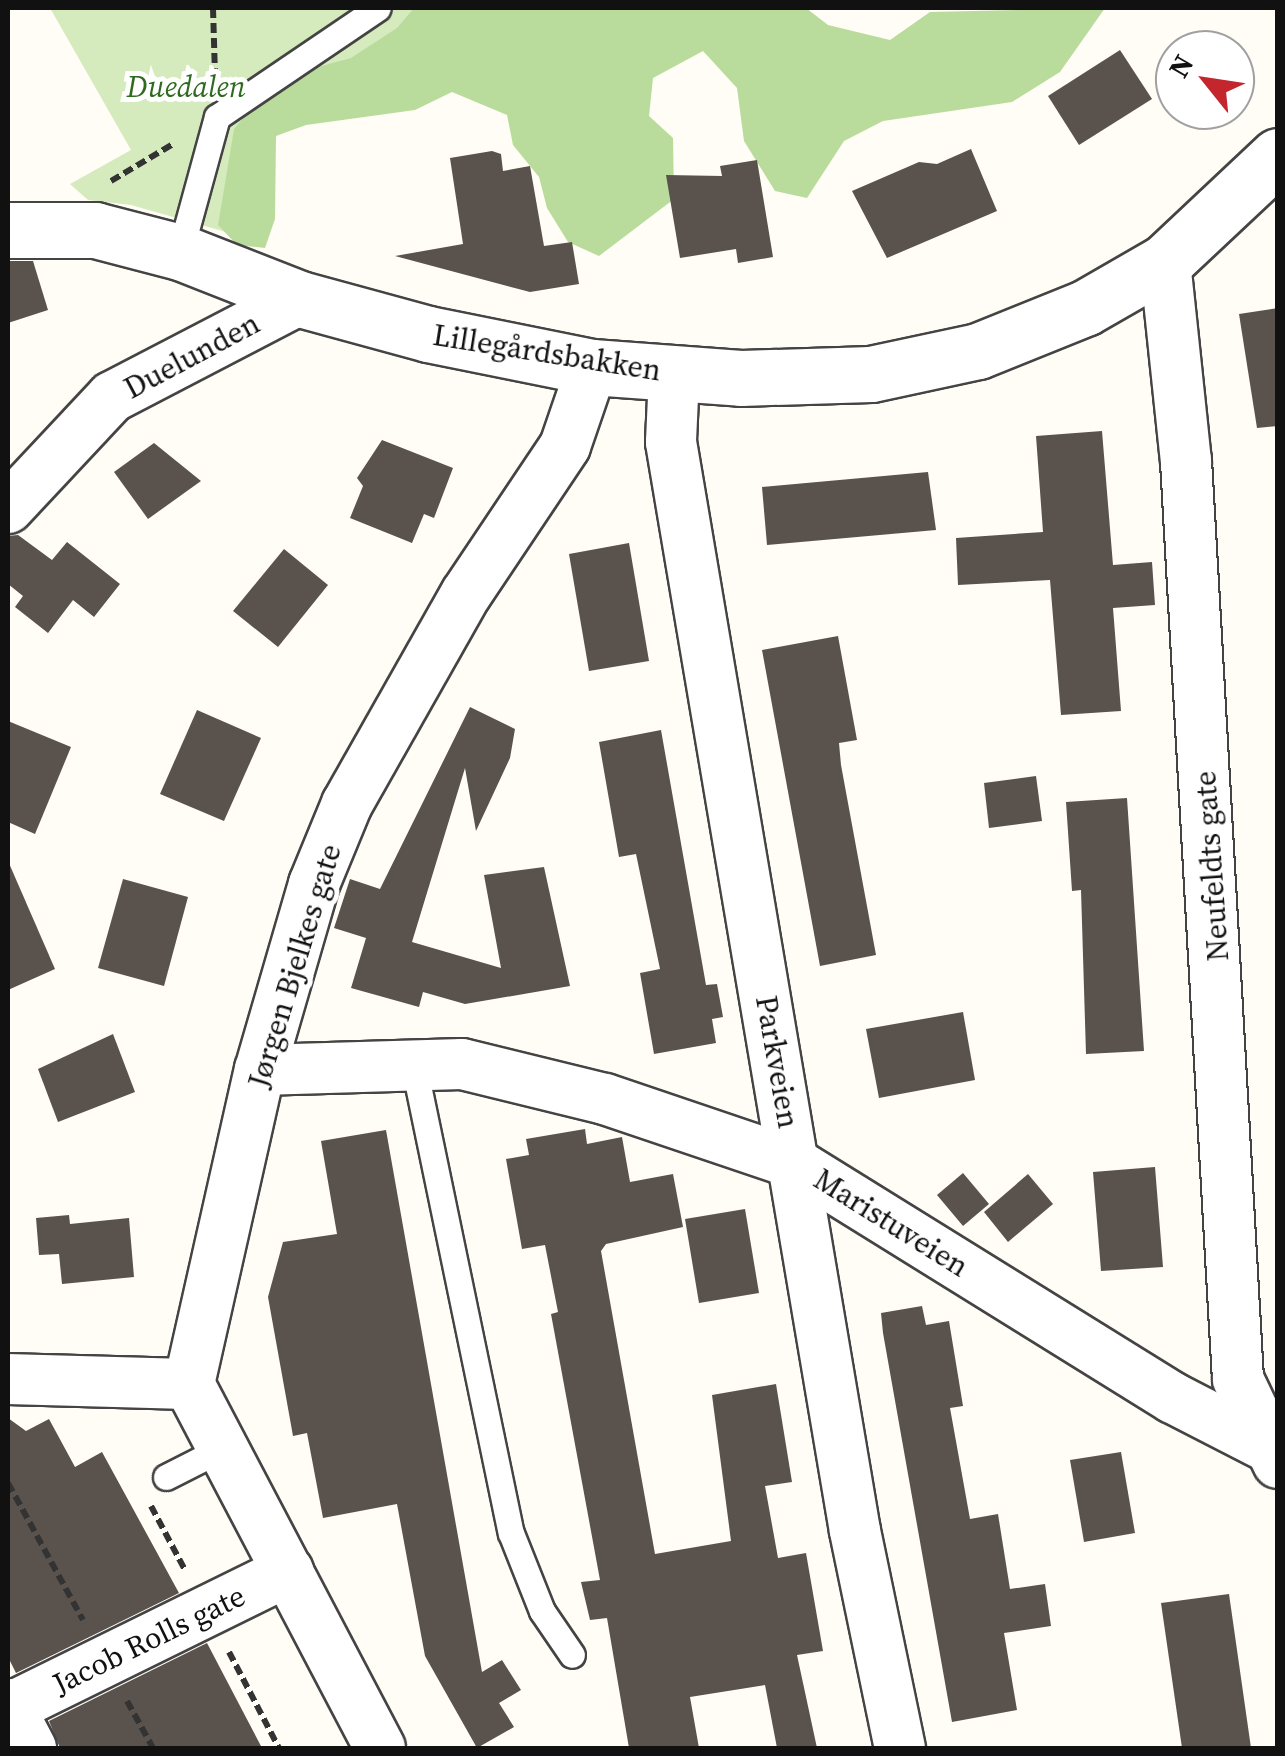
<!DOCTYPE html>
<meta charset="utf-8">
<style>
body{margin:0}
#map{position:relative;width:1285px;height:1756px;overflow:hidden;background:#fffdf5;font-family:"Source Serif 4",serif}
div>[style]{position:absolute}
.green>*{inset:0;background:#d5ebbd}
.forest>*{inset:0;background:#b9dc9c}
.building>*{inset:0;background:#5a524d}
.path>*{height:6px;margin-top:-3px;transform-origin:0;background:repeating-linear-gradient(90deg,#333 0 10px,transparent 0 15px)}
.roads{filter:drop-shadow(2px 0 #444) drop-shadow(-2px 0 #444) drop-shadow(0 2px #444) drop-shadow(0 -2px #444)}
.service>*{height:25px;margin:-12.5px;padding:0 12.5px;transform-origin:12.5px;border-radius:12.5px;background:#fff}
.minor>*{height:50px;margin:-25px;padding:0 25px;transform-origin:25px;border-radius:25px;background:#fff}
.tertiary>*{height:55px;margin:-27.5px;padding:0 27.5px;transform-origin:27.5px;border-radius:27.5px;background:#fff}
span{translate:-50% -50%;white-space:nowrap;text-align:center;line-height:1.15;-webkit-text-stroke:10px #fff;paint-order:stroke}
.park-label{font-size:30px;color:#2f6b1f;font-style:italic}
.street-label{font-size:30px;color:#111}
.frame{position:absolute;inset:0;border:10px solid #111;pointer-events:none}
.north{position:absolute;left:1155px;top:30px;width:100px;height:100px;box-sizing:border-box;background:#fff;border:2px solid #a0a0a0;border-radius:50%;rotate:300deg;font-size:28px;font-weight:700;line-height:40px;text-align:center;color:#111}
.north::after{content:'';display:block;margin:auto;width:35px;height:45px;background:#c4262e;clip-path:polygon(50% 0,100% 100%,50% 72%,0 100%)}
</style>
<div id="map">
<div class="green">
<div style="clip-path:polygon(50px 8px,521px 8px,247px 140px,233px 234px,131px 205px,88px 200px,70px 184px,131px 150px)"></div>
</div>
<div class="forest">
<div style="clip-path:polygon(414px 8px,806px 8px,828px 25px,890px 40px,930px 12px,1105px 8px,1060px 72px,1012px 102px,883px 121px,844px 141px,807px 198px,775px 191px,744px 141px,737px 88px,703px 51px,653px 78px,649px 116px,673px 138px,674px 199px,599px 256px,568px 242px,547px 208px,539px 177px,513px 145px,507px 115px,452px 92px,415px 110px,306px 125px,276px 136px,275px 219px,265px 248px,237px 245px,218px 225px,234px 129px,261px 97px,307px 70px,351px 58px,397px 28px)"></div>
</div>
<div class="building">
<div style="clip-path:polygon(1120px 50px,1152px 99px,1079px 145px,1048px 96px)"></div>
<div style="clip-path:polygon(971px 149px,997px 211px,887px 258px,852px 191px,919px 162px,937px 164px)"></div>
<div style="clip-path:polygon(492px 151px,501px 154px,503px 171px,530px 166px,544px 246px,572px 242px,579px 284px,530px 292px,395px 256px,463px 244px,450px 158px)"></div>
<div style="clip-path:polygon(757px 160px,773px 257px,738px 263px,736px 249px,680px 258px,666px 175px,722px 176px,720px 166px)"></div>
<div style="clip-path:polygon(8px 261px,33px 261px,48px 310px,8px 323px)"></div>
<div style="clip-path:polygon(1278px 308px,1278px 426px,1257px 428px,1239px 314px)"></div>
<div style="clip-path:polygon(1102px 431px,1113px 565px,1152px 562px,1155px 605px,1113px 608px,1121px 711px,1061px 715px,1050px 580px,958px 585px,956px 538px,1043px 532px,1036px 436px)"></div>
<div style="clip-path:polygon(382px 440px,453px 468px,434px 518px,424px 514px,412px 543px,350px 518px,363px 486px,357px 478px)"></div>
<div style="clip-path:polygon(154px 443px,201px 481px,148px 519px,114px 472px)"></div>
<div style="clip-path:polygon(928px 472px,936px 530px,767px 545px,762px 487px)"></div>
<div style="clip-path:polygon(18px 535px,52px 560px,67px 542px,120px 584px,94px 617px,73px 600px,48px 633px,15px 607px,23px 596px,8px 584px,8px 536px)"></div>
<div style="clip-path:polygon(629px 543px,649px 661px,589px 671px,569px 554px)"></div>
<div style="clip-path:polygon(284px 549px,328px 585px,278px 647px,233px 611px)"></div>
<div style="clip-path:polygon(838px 636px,857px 740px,839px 743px,841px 765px,876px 955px,820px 966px,762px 650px)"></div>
<div style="clip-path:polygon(470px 707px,515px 729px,510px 758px,476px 831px,465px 768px,412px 942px,501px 968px,484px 875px,544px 867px,570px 986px,465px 1004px,423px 992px,419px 1007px,351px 988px,366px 938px,334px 928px,350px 879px,380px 889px)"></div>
<div style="clip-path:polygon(197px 710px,261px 738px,224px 821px,160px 794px)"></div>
<div style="clip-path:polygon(8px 721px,71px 747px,35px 834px,8px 822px)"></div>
<div style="clip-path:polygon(661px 730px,706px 985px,717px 984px,723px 1017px,712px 1019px,716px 1043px,654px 1054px,640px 973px,660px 969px,636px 854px,619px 857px,599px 742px)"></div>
<div style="clip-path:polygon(1036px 776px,1042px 821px,989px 828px,984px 783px)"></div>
<div style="clip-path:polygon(1127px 798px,1144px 1051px,1086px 1054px,1081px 890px,1072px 891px,1066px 802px)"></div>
<div style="clip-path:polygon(8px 861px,55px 969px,8px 990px)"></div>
<div style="clip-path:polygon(123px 879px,188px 897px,164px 986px,98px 968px)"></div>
<div style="clip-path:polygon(963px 1012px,975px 1080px,879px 1098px,866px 1029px)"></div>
<div style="clip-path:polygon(113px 1034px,135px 1092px,58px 1122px,38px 1069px)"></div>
<div style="clip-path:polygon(585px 1129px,587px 1144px,622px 1137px,630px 1182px,673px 1174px,683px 1227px,606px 1244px,601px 1251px,655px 1554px,731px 1541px,712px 1395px,776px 1384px,792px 1482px,765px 1486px,778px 1558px,806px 1553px,823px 1651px,797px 1655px,817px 1748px,777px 1748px,765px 1685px,690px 1697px,699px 1748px,629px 1748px,607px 1618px,590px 1620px,581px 1582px,600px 1580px,551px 1314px,558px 1312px,545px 1245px,522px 1249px,506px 1159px,529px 1155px,526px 1139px)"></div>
<div style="clip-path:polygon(386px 1130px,482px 1672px,502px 1660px,521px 1690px,499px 1703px,514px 1727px,477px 1748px,425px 1656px,397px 1504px,323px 1518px,307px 1433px,293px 1436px,268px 1297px,283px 1242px,337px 1234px,321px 1141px)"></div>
<div style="clip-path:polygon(1155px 1167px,1163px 1267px,1101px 1271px,1093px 1172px)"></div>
<div style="clip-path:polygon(963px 1173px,989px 1204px,963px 1226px,937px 1195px)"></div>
<div style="clip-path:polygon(1028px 1174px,1053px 1204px,1008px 1242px,984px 1212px)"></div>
<div style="clip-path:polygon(745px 1209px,759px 1293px,699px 1303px,685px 1219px)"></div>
<div style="clip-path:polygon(69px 1215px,70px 1224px,129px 1218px,134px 1277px,62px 1284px,59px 1254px,39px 1255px,36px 1218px)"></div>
<div style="clip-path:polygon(922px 1306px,926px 1325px,949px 1321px,963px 1406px,950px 1408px,970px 1519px,998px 1514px,1010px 1589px,1045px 1584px,1051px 1626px,1004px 1633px,1017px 1710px,952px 1722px,883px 1333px,881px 1313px)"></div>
<div style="clip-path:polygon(8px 1418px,26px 1431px,49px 1419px,75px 1467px,102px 1452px,179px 1593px,16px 1673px,8px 1657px)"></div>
<div style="clip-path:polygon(1121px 1452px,1135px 1533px,1084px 1542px,1070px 1460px)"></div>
<div style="clip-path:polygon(1229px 1594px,1251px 1748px,1182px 1748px,1161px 1603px)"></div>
<div style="clip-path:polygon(207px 1643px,262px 1748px,60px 1748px,49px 1721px)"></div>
</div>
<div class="path">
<div style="left:213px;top:8px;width:68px;rotate:88.3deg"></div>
<div style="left:111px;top:181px;width:72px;rotate:-30.8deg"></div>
<div style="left:8px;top:1483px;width:156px;rotate:61.3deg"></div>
<div style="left:151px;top:1506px;width:72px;rotate:62deg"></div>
<div style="left:229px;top:1652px;width:108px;rotate:62.5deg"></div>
<div style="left:127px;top:1701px;width:54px;rotate:61deg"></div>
</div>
<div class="roads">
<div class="service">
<div style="left:180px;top:252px;width:140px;rotate:-74.7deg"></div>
<div style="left:217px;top:117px;width:194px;rotate:-34.1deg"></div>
<div style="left:414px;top:1066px;width:477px;rotate:78.3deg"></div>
<div style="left:511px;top:1533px;width:84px;rotate:68.3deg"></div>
<div style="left:542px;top:1611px;width:53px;rotate:55.7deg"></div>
<div style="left:166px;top:1477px;width:64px;rotate:-27deg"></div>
</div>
<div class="minor">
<div style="left:1165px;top:262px;width:200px;rotate:84deg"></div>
<div style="left:1186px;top:461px;width:919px;rotate:86.76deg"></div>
<div style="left:1238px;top:1379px;width:93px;rotate:64.5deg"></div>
<div style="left:674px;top:375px;width:67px;rotate:92.6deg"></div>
<div style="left:671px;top:442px;width:1104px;rotate:80.41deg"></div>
<div style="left:855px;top:1531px;width:222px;rotate:78.3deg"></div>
<div style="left:8px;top:508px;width:152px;rotate:-46.9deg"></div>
<div style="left:112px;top:397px;width:212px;rotate:-27.5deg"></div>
<div style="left:260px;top:1070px;width:202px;rotate:-1.7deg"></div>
<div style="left:462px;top:1064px;width:147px;rotate:13.8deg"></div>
<div style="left:605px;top:1099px;width:200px;rotate:18.7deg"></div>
<div style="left:794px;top:1163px;width:446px;rotate:31.8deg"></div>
<div style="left:1173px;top:1398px;width:118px;rotate:27.2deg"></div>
<div style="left:8px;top:1379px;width:181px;rotate:1.6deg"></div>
<div style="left:189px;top:1384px;width:322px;rotate:-77.3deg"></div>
<div style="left:260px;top:1070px;width:194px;rotate:-73.8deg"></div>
<div style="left:314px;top:884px;width:87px;rotate:-67.6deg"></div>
<div style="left:347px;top:804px;width:241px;rotate:-60.5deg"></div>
<div style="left:466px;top:594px;width:178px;rotate:-56.2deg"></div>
<div style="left:565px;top:446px;width:83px;rotate:-71.1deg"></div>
<div style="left:189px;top:1384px;width:411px;rotate:62.3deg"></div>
<div style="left:8px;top:1704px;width:50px;rotate:62.4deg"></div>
<div style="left:10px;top:1708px;width:310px;rotate:-26.2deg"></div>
</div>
<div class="tertiary">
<div style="left:8px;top:230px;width:87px"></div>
<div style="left:95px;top:230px;width:88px;rotate:14.5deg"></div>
<div style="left:180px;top:252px;width:129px;rotate:21.4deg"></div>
<div style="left:300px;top:299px;width:133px;rotate:15.3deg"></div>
<div style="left:428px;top:334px;width:167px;rotate:11.4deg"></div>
<div style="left:592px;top:367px;width:149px;rotate:4.2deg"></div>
<div style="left:741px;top:378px;width:130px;rotate:-1.8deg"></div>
<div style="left:871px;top:374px;width:109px;rotate:-12.1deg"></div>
<div style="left:978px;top:351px;width:115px;rotate:-21.9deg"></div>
<div style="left:1085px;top:308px;width:92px;rotate:-29.9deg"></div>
<div style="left:1165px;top:262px;width:155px;rotate:-43.2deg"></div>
</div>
</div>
<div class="park-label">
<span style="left:186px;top:87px">Duedalen</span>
</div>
<div class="street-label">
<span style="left:547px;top:353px;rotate:9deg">Lillegårdsbakken</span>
<span style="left:192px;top:356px;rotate:-28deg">Duelunden</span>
<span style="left:1212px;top:866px;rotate:-94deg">Neufeldts gate</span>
<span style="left:295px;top:966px;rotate:-73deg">Jørgen Bjelkes gate</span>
<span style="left:777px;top:1062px;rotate:80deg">Parkveien</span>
<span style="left:891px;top:1223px;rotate:32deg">Maristuveien</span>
<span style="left:149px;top:1640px;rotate:-26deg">Jacob Rolls gate</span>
</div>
<div class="frame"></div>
<div class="north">N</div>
</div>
